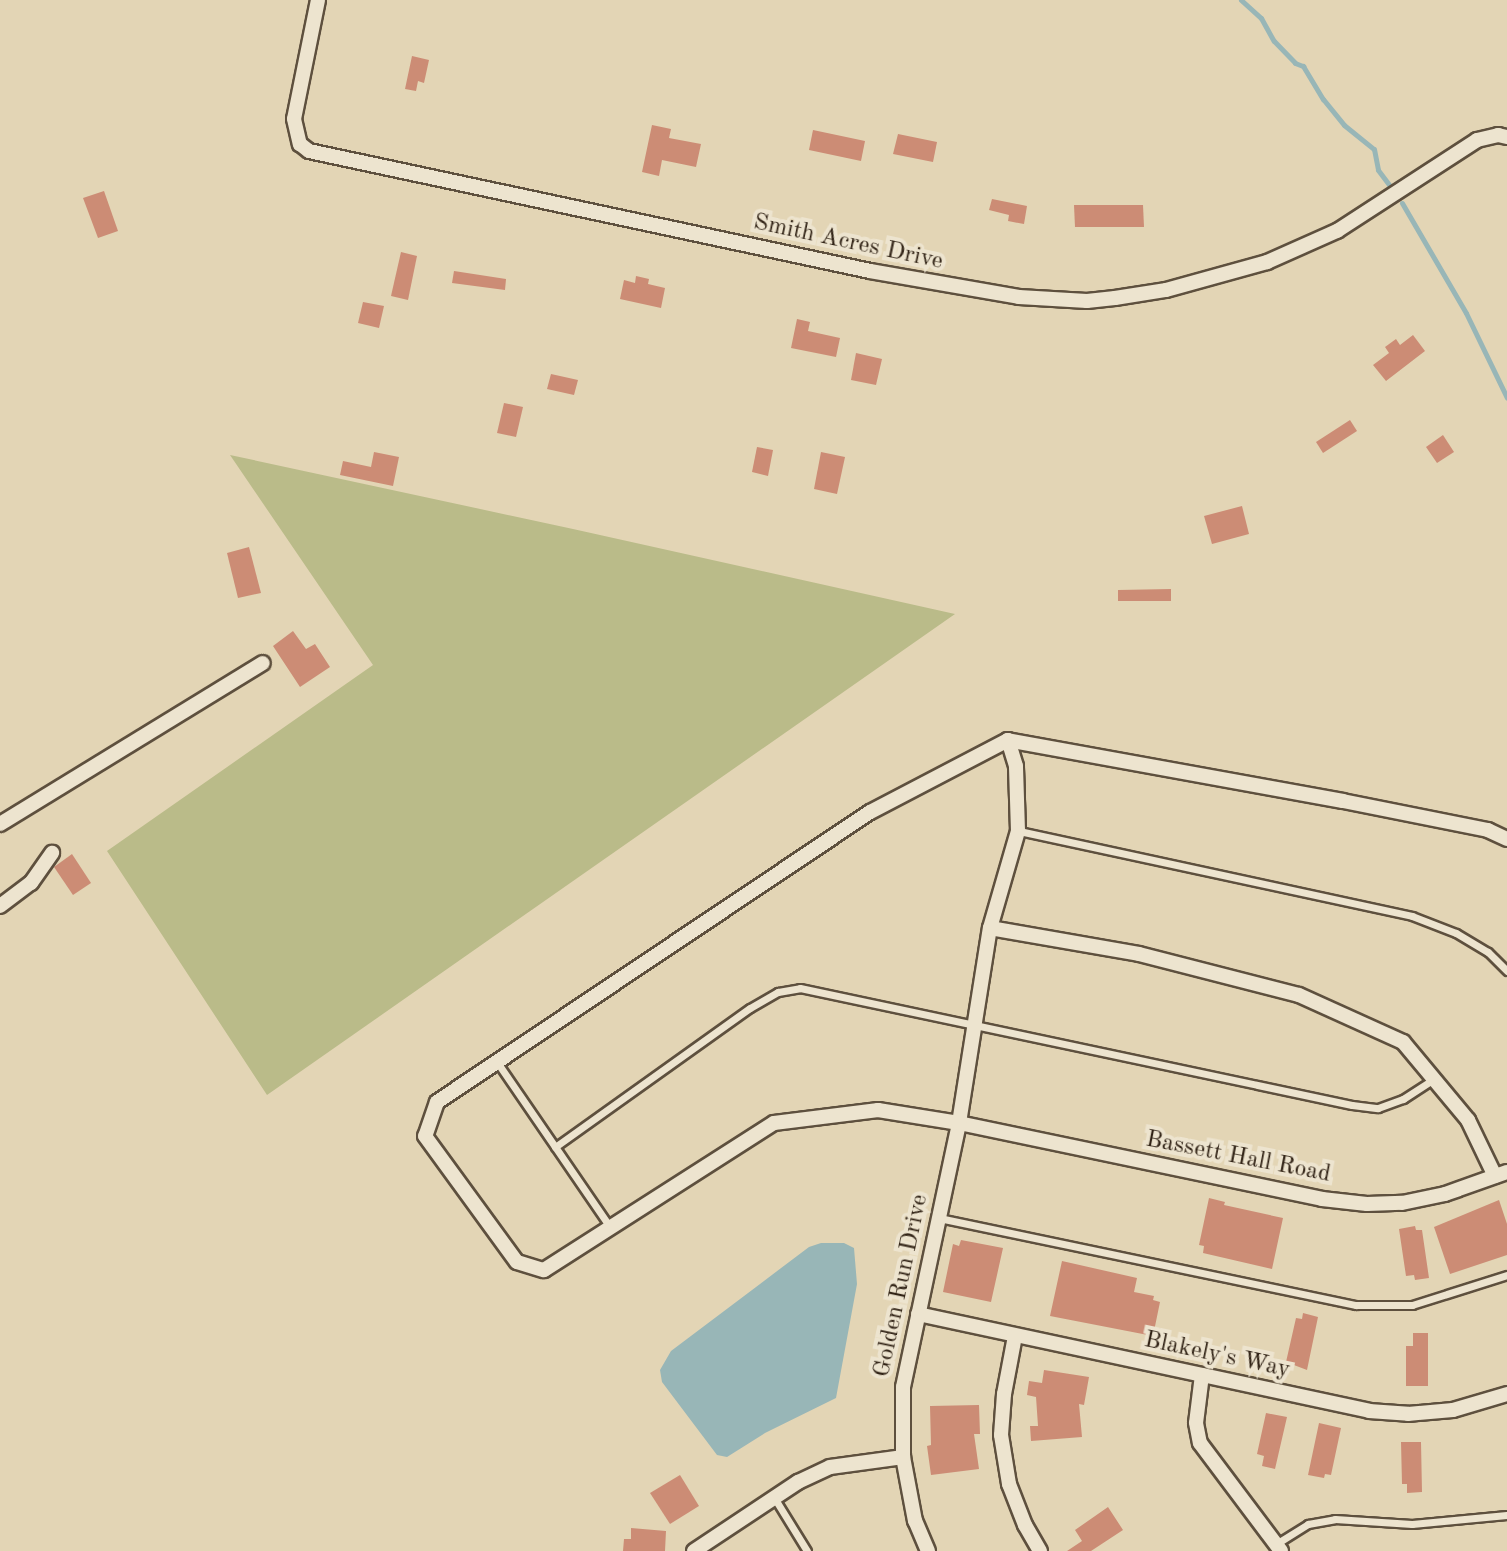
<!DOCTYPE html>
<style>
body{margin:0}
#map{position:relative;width:1507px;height:1551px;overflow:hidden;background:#e3d5b5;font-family:"Old Standard TT",serif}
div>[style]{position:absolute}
.green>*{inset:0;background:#babb89}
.water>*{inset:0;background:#98b6b7}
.stream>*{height:5px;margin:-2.5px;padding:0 2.5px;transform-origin:2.5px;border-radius:2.5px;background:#98b6b7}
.building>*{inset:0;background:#cc8c75}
.roads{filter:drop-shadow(2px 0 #5e503e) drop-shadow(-2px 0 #5e503e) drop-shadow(0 2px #5e503e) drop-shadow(0 -2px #5e503e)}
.lane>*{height:7px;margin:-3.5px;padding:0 3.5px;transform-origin:3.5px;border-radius:3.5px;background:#ede4cf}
.street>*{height:14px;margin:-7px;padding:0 7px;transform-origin:7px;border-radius:7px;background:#ede4cf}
span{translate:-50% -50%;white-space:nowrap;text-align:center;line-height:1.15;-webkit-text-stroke:8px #ede4cf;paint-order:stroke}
.street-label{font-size:24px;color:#312316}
</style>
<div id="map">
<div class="green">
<div style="clip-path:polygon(230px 455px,573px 529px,955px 614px,267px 1095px,107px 851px,373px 665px)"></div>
</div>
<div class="water">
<div style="clip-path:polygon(821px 1243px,844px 1243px,854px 1248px,857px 1284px,836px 1398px,765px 1433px,727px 1457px,717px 1455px,662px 1382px,660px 1370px,671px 1351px,809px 1247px)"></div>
</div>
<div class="stream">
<div style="left:1241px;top:0;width:27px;rotate:42deg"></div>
<div style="left:1261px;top:18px;width:26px;rotate:61deg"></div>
<div style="left:1274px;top:41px;width:30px;rotate:46deg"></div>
<div style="left:1295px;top:63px;width:9px;rotate:21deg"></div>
<div style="left:1303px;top:66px;width:39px;rotate:59deg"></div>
<div style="left:1323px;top:99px;width:33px;rotate:51deg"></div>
<div style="left:1344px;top:125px;width:38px;rotate:39deg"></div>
<div style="left:1374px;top:149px;width:21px;rotate:79deg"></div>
<div style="left:1378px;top:170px;width:20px;rotate:53deg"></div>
<div style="left:1402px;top:203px;width:127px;rotate:59.8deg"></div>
<div style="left:1466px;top:313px;width:94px;rotate:64.2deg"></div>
</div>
<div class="building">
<div style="clip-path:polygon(412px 56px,429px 60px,424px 83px,418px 81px,416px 91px,405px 89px)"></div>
<div style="clip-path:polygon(652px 125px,671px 129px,669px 138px,701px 144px,696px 167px,662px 160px,659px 176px,642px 172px)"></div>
<div style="clip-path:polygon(813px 130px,865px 141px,861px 161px,809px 150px)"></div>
<div style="clip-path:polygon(898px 134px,937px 142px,933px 162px,893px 154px)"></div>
<div style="clip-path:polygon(104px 191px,118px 231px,98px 238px,83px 198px)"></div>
<div style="clip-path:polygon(992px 199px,1027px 206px,1024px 224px,1008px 221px,1009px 215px,989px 210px)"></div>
<div style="clip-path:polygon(1074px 205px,1143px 205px,1144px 227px,1075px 227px)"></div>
<div style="clip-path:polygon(401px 252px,417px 256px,408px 300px,391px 296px)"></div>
<div style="clip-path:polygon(454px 271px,506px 279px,505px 290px,452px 283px)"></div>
<div style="clip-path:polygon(636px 276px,649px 279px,648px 284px,665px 288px,661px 308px,620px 299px,624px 280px,635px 283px)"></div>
<div style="clip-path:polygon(363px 302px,384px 306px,379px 328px,358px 323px)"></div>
<div style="clip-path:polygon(797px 319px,810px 322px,808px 331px,840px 338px,836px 357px,791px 348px)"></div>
<div style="clip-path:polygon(1413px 335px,1425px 351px,1386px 381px,1373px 365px,1389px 353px,1385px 347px,1396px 339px,1400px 345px)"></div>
<div style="clip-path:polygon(856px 353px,882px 359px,876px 385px,851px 380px)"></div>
<div style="clip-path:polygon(551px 374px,578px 380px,574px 395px,547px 389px)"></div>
<div style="clip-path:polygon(504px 403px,523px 407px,516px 437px,497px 433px)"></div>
<div style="clip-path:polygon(1350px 420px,1357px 431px,1323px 453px,1316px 442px)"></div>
<div style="clip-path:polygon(1443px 435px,1454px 452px,1437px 463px,1426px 447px)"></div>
<div style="clip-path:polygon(757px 447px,773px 450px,768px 476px,752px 472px)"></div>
<div style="clip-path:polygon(374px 452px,399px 457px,393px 486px,340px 475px,343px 461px,371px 467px)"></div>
<div style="clip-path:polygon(821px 452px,845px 457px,837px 494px,814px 489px)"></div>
<div style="clip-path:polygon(1242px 506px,1249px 534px,1212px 544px,1204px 516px)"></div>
<div style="clip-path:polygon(249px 547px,261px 593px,238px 598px,227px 553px)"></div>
<div style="clip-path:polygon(1171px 589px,1171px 601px,1118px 601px,1118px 590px)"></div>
<div style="clip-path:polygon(293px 631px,306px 649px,315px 644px,330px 667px,300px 687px,273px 646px)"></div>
<div style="clip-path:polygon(72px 854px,91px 883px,73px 895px,54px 867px)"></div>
<div style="clip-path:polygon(1209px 1198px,1225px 1202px,1224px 1205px,1283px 1218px,1272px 1269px,1203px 1253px,1204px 1246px,1199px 1245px)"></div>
<div style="clip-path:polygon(1499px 1200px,1507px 1224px,1507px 1255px,1450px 1274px,1434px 1227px)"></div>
<div style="clip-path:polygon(1415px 1226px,1416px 1230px,1422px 1230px,1429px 1278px,1415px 1280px,1414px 1275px,1406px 1276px,1399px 1229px)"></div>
<div style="clip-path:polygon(961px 1240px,1003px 1248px,991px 1302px,943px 1292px,953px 1244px,959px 1246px)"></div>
<div style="clip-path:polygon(1062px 1261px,1137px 1278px,1134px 1292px,1154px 1296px,1153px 1300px,1160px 1302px,1153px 1336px,1050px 1316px)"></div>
<div style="clip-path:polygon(1303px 1313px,1318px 1317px,1307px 1370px,1286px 1362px,1296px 1318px,1302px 1319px)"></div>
<div style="clip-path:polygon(1413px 1333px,1428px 1333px,1428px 1386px,1406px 1386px,1406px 1346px,1413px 1346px)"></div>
<div style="clip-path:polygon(1044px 1370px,1089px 1377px,1084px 1405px,1079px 1404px,1082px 1437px,1031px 1441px,1030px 1426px,1038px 1426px,1036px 1397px,1027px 1395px,1029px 1381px,1042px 1383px)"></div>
<div style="clip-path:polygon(979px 1405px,980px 1434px,974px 1434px,979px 1469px,931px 1475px,927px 1446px,931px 1445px,930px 1406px)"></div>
<div style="clip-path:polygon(1266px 1413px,1287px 1417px,1275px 1469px,1262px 1466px,1264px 1456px,1257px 1454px)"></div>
<div style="clip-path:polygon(1319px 1423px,1341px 1428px,1331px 1475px,1325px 1474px,1324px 1478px,1308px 1475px)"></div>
<div style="clip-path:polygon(1401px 1442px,1421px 1442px,1422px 1492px,1407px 1493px,1407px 1484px,1402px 1484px)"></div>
<div style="clip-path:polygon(680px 1475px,699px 1506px,670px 1524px,650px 1493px)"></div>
<div style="clip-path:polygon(1108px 1507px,1123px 1530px,1091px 1551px,1067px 1551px,1082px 1541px,1075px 1530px)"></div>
<div style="clip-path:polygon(631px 1528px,666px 1531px,665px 1551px,623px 1551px,624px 1539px,631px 1539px)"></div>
</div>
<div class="roads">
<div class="lane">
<div style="left:1019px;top:831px;width:402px;rotate:12.2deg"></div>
<div style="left:1412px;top:916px;width:47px;rotate:21.1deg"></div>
<div style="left:1456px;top:933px;width:37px;rotate:31deg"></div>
<div style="left:1488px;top:952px;width:27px;rotate:45deg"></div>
<div style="left:497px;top:1062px;width:200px;rotate:55.6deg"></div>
<div style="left:555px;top:1147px;width:239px;rotate:-35.5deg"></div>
<div style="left:750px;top:1008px;width:32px;rotate:-30deg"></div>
<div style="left:778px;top:992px;width:22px;rotate:-10deg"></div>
<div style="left:800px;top:988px;width:564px;rotate:11.97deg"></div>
<div style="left:1352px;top:1105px;width:26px;rotate:7deg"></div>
<div style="left:1378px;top:1108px;width:27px;rotate:-20deg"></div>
<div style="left:1403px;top:1099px;width:37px;rotate:-33deg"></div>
<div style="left:939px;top:1218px;width:426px;rotate:11.8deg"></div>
<div style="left:1356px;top:1305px;width:56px"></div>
<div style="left:1412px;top:1305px;width:100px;rotate:-17.5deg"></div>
<div style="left:775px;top:1499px;width:61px;rotate:58.4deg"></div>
<div style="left:1276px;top:1544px;width:38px;rotate:-32deg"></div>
<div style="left:1308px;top:1524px;width:27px;rotate:-10deg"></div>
<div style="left:1335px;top:1519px;width:77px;rotate:3.7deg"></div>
<div style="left:1412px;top:1524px;width:95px;rotate:-5.4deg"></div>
</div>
<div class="street">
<div style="left:318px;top:0;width:121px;rotate:101.4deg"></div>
<div style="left:294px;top:119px;width:26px;rotate:77deg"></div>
<div style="left:300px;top:144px;width:11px;rotate:38deg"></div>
<div style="left:309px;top:151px;width:574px;rotate:12.07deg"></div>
<div style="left:870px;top:271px;width:151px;rotate:9.9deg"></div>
<div style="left:1019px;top:297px;width:68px;rotate:3.4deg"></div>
<div style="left:1087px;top:301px;width:28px;rotate:-6deg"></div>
<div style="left:1115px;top:298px;width:52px;rotate:-8.9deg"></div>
<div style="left:1166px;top:290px;width:105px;rotate:-15.5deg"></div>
<div style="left:1267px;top:262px;width:77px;rotate:-23.9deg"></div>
<div style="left:1337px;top:231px;width:167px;rotate:-33deg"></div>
<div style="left:1477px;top:140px;width:22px;rotate:-13deg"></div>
<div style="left:1498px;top:135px;width:9px;rotate:13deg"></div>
<div style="left:0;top:824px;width:308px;rotate:-31.5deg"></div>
<div style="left:1507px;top:839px;width:21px;rotate:-155deg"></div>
<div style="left:1488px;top:830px;width:148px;rotate:-168.7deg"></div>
<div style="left:1343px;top:801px;width:341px;rotate:-169.7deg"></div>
<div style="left:1008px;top:740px;width:156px;rotate:152.4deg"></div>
<div style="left:870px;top:812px;width:521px;rotate:146.19deg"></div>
<div style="left:437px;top:1102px;width:36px;rotate:109deg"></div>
<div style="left:425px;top:1136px;width:156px;rotate:53.9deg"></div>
<div style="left:517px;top:1262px;width:28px;rotate:17deg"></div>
<div style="left:544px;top:1270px;width:273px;rotate:-32.6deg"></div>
<div style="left:774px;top:1123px;width:105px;rotate:-7.1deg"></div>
<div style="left:878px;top:1110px;width:82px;rotate:9.1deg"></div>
<div style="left:959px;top:1123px;width:371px;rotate:11.8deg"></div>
<div style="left:1322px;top:1199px;width:45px;rotate:6.3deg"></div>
<div style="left:1367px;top:1204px;width:35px;rotate:-2deg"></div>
<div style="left:1402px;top:1203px;width:44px;rotate:-11.8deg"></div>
<div style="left:1445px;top:1194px;width:66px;rotate:-19.5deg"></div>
<div style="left:0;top:906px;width:39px;rotate:-37deg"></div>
<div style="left:31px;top:883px;width:37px;rotate:-55deg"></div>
<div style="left:990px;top:928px;width:151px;rotate:9.9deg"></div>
<div style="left:1139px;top:954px;width:165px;rotate:14.4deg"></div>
<div style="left:1299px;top:995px;width:114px;rotate:24.3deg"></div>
<div style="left:1403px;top:1042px;width:102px;rotate:50.2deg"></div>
<div style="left:1468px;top:1120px;width:62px;rotate:64.3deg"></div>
<div style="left:918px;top:1314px;width:461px;rotate:12.1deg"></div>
<div style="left:1369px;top:1411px;width:39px;rotate:4deg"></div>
<div style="left:1408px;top:1414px;width:45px;rotate:-5.1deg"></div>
<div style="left:1453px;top:1410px;width:56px;rotate:-16.5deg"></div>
<div style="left:1015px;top:1336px;width:59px;rotate:100.7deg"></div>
<div style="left:1004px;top:1394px;width:41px;rotate:94.2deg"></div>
<div style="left:1001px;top:1435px;width:50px;rotate:80.7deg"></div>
<div style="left:1009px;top:1484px;width:44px;rotate:68.7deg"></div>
<div style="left:1025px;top:1525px;width:30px;rotate:60deg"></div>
<div style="left:1202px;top:1375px;width:48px;rotate:97.1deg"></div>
<div style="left:1196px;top:1423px;width:20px;rotate:79deg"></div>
<div style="left:1200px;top:1443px;width:135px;rotate:53.1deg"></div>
<div style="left:694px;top:1551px;width:125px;rotate:-33.6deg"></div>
<div style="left:798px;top:1482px;width:35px;rotate:-25deg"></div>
<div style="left:830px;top:1467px;width:74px;rotate:-7.8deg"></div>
<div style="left:928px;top:1551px;width:33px;rotate:-113deg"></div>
<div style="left:915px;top:1521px;width:65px;rotate:-100.6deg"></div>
<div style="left:903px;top:1457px;width:70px;rotate:-90deg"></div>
<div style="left:903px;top:1387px;width:270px;rotate:-78deg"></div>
<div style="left:959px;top:1123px;width:197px;rotate:-81deg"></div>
<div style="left:990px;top:928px;width:101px;rotate:-73.9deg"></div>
<div style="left:1018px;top:831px;width:65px;rotate:-91.8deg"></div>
<div style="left:1016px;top:766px;width:27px;rotate:-107deg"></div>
</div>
</div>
<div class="street-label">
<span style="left:848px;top:243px;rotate:12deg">Smith Acres Drive</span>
<span style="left:1238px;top:1158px;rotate:11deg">Bassett Hall Road</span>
<span style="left:902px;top:1286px;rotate:-78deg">Golden Run Drive</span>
<span style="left:1217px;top:1356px;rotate:12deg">Blakely's Way</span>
</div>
</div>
